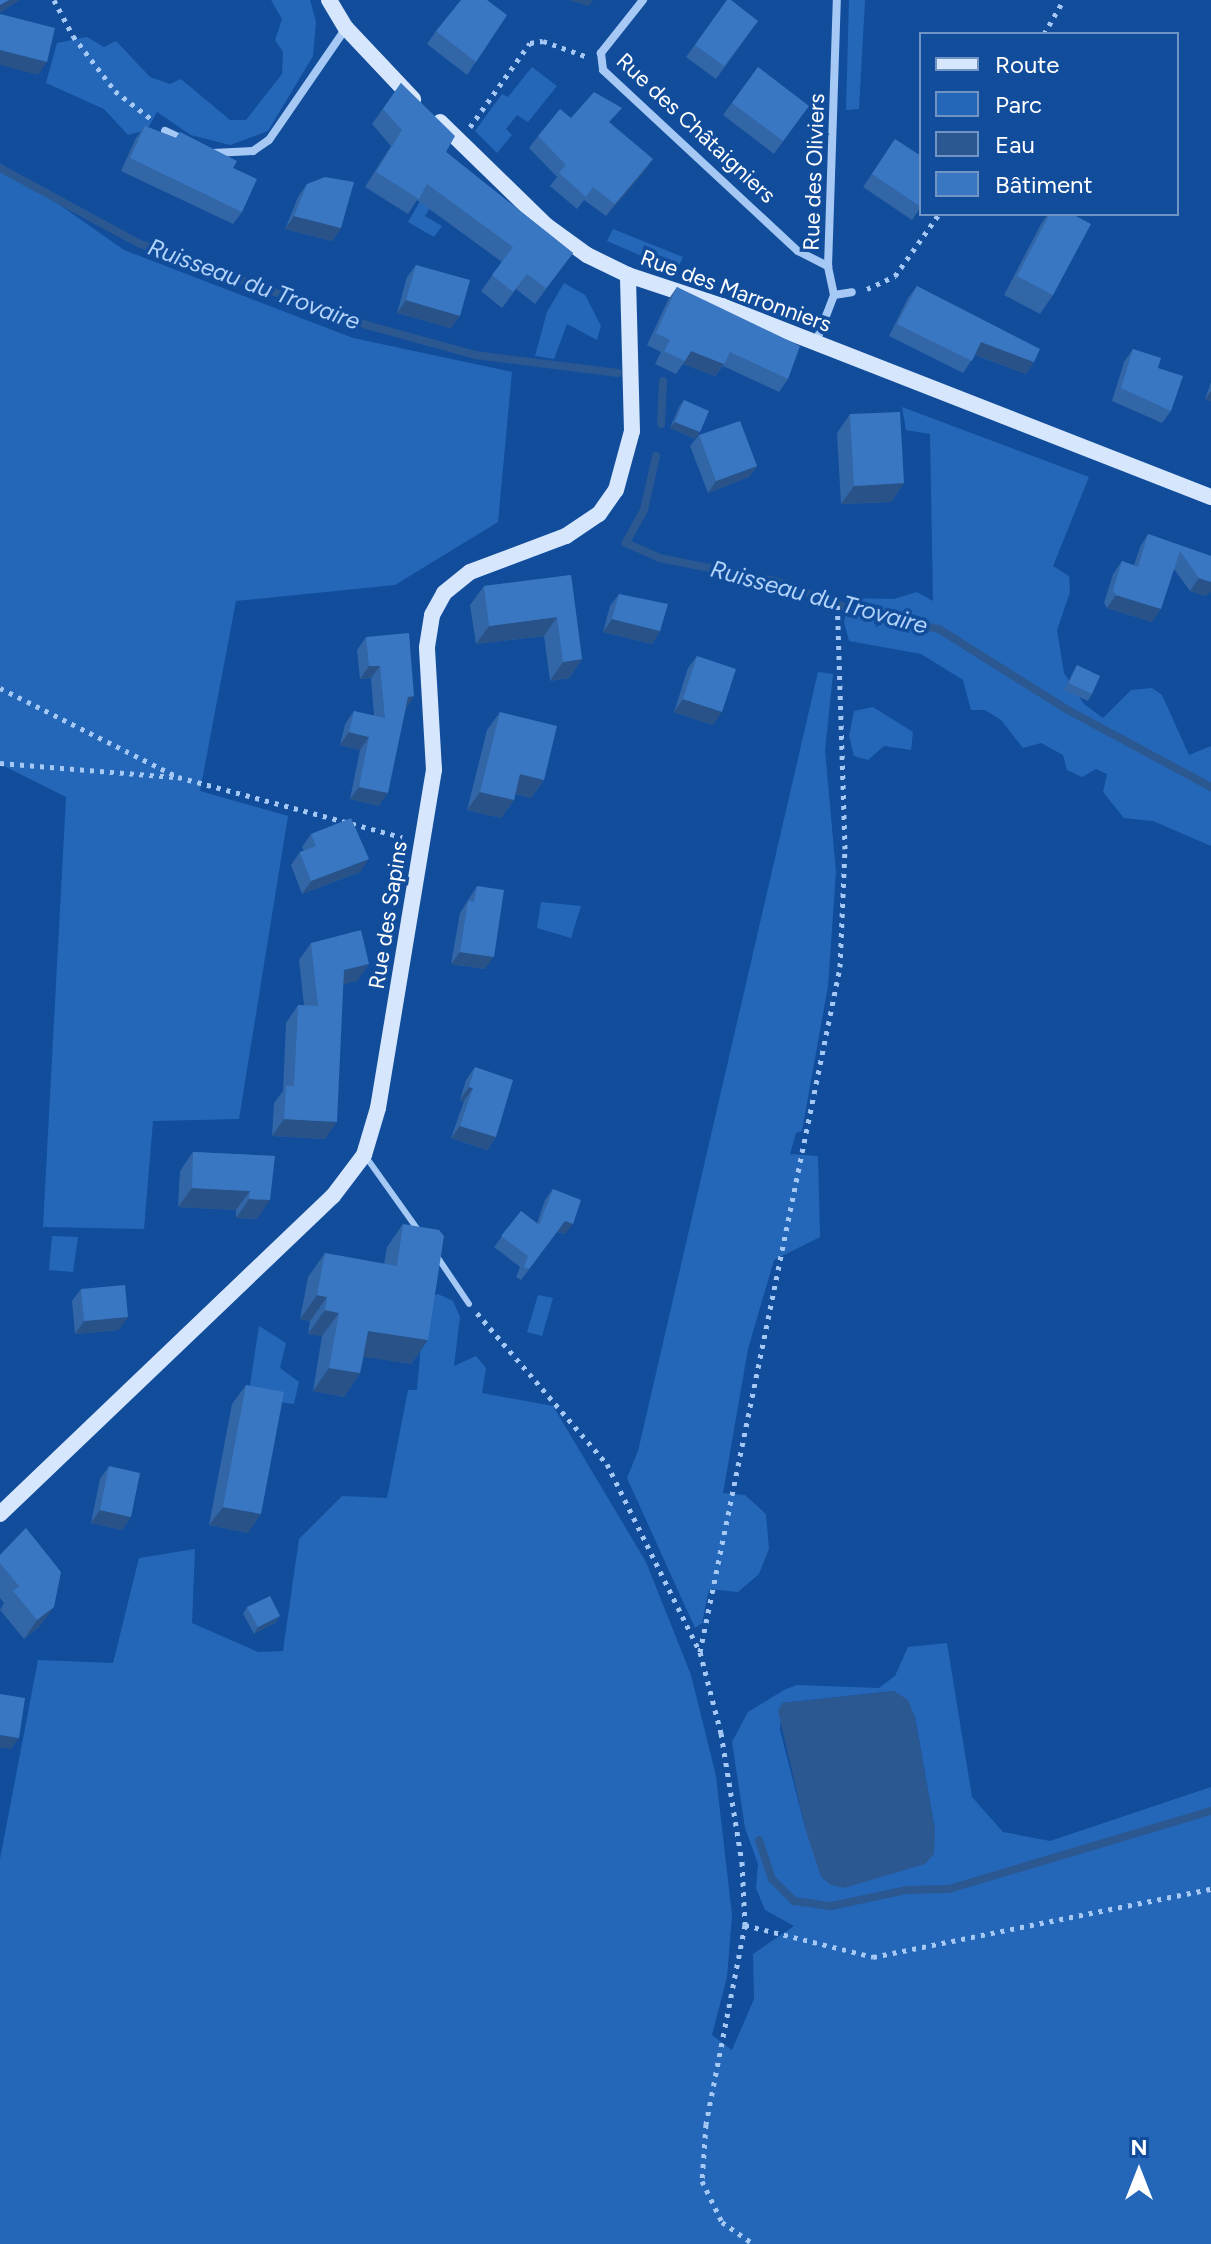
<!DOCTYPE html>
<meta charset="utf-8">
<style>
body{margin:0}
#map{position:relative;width:1211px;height:2244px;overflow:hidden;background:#114d9b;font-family:Figtree,sans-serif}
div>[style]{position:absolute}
.green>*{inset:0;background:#2467b9}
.water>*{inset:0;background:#2c5891}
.stream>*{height:8px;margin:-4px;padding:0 4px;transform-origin:4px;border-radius:4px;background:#2c5891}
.path>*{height:5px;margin-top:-2.5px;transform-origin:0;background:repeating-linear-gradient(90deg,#a5c9f4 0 4px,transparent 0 10px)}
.lane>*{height:6px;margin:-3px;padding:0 3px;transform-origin:3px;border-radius:3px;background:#a5c9f4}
.street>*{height:8px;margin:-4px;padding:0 4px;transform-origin:4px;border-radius:4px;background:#a5c9f4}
.secondary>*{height:16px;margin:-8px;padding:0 8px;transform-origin:8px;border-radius:8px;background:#d5e6fd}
.wall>*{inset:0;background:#3266a7}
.shaded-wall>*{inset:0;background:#295388}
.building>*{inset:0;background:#3a77c2}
span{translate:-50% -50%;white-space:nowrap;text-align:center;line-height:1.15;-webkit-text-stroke:7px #114d9b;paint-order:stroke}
.street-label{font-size:22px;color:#fff}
.water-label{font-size:24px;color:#b2d3fb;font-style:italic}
.legend{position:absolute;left:919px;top:32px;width:260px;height:184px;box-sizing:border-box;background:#114d9b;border:2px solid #7094c3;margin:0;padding:10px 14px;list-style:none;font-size:24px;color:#fff}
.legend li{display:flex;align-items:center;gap:16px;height:40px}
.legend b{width:40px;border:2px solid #7094c3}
.north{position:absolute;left:1099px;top:2132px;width:80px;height:80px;-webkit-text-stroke:6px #114d9b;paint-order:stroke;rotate:0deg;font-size:22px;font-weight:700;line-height:32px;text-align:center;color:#fff}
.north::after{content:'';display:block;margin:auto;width:28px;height:36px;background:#fff;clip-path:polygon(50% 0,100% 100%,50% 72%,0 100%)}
</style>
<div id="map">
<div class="green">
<div style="clip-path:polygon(271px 0,310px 0,316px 22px,313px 56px,268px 131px,230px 145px,191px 135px,157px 112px,147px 130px,128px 135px,104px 109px,46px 83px,57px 43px,87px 37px,104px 47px,116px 41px,150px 77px,170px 84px,181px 79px,230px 120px,246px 120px,282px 74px,283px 52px,275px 40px,282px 19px)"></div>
<div style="clip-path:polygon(849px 0,865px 0,859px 109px,846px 110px)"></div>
<div style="clip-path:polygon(532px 67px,557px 86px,528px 122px,517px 115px,506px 129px,512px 135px,497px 153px,475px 131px,502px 94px,508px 97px)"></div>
<div style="clip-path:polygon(0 163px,124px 250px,353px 338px,512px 372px,498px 522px,395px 585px,236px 601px,200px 791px,288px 816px,239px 1119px,153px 1121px,144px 1229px,43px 1227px,66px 797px,0 764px)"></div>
<div style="clip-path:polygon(426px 191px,436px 198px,425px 216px,442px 226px,434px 237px,408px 222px)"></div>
<div style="clip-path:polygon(613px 229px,683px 257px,676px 271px,607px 241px)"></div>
<div style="clip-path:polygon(564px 283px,585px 295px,601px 326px,597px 340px,567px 324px,554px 359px,535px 356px,547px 312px)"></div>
<div style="clip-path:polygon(902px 407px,1089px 477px,1053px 566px,1069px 576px,1070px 592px,1057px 630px,1064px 673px,1084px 704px,1103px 718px,1131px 690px,1152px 688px,1162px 695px,1189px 755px,1211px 746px,1211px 846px,1153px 821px,1124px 818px,1103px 792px,1107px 774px,1096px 769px,1082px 777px,1067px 770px,1063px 755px,1041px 743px,1023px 748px,1001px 720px,985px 710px,971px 710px,963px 680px,921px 654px,849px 641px,844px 622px,849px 598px,894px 599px,917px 592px,933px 601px,930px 434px,906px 430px)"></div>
<div style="clip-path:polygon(818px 672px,833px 674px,825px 750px,836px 872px,828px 986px,802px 1131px,796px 1133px,790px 1154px,818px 1156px,820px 1237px,774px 1260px,748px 1349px,723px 1493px,745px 1495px,766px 1514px,769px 1549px,759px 1574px,738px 1592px,709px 1589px,702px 1623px,695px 1628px,627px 1478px,638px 1451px)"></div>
<div style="clip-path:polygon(873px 707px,913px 732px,911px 750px,884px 746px,868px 760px,854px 756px,849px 736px,854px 711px)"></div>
<div style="clip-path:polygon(541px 902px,581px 906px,571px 938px,537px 928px)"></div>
<div style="clip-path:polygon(52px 1236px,78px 1237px,73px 1272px,49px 1270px)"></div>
<div style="clip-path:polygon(evenodd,438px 1294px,453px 1301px,460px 1317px,454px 1366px,476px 1356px,486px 1368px,482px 1393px,553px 1406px,646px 1562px,691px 1675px,716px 1776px,732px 1915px,727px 1977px,712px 2035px,732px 2050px,754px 1999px,753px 1954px,794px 1926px,765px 1910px,756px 1888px,758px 1864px,745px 1828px,732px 1742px,748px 1712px,784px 1690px,797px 1685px,879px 1688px,895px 1676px,908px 1647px,947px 1643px,972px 1797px,1003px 1832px,1050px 1841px,1211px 1787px,1211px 2244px,0 2244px,0 1859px,38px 1660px,113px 1663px,139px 1558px,195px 1549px,192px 1623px,258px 1652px,283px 1651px,299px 1539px,342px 1496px,387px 1498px,408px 1390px,417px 1390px,425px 1299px,438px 1294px,894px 1691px,915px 1717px,935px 1830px,806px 1831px,780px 1730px,782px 1703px,894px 1691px)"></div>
<div style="clip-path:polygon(538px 1295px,553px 1298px,542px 1336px,527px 1332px)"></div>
<div style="clip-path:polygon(259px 1326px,286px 1343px,280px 1368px,299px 1382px,294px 1404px,248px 1398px)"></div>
</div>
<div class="water">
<div style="clip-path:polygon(894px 1691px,908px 1700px,915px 1717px,935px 1830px,934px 1854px,925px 1864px,844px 1888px,831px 1885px,821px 1877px,806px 1831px,778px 1711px,782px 1703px)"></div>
</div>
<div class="stream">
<div style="left:0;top:168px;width:157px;rotate:28.5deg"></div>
<div style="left:138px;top:243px;width:246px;rotate:19.7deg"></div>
<div style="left:370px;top:326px;width:109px;rotate:15.4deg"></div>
<div style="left:475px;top:355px;width:144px;rotate:7.2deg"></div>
<div style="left:661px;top:424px;width:43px;rotate:-87.3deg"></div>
<div style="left:656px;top:456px;width:55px;rotate:102.5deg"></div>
<div style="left:644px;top:510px;width:38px;rotate:119deg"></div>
<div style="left:626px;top:543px;width:36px;rotate:24deg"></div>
<div style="left:659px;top:558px;width:118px;rotate:11.2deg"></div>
<div style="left:775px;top:581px;width:83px;rotate:20.4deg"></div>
<div style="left:853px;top:610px;width:88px;rotate:12.5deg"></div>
<div style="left:939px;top:629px;width:150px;rotate:32.2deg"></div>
<div style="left:1066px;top:709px;width:165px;rotate:28.3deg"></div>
<div style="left:759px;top:1840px;width:41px;rotate:71.6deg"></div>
<div style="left:772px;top:1879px;width:31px;rotate:45deg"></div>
<div style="left:794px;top:1901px;width:37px;rotate:8deg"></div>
<div style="left:831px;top:1906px;width:78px;rotate:-11.9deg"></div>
<div style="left:907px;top:1890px;width:42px;rotate:-1.4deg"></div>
<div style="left:949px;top:1889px;width:273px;rotate:-16.6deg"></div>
</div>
<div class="path">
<div style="left:54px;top:0;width:41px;rotate:62.2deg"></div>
<div style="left:73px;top:36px;width:69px;rotate:52.6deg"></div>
<div style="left:115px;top:91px;width:49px;rotate:37.6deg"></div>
<div style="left:1044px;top:34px;width:39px;rotate:-60deg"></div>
<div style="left:470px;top:127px;width:103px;rotate:-54.5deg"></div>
<div style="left:530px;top:43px;width:13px;rotate:-9deg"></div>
<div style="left:543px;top:41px;width:45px;rotate:19.7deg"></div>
<div style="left:867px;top:289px;width:31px;rotate:-25deg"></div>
<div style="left:895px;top:276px;width:76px;rotate:-54.6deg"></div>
<div style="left:0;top:688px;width:199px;rotate:26.6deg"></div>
<div style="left:178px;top:777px;width:232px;rotate:15deg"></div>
<div style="left:0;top:763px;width:175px;rotate:4.6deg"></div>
<div style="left:477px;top:1313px;width:199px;rotate:49.3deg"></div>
<div style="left:607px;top:1464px;width:210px;rotate:63.7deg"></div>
<div style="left:700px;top:1652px;width:84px;rotate:75.5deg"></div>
<div style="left:721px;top:1733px;width:131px;rotate:80.8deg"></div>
<div style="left:742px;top:1862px;width:63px;rotate:87.3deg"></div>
<div style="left:745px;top:1925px;width:203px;rotate:101.1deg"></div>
<div style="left:706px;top:2124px;width:57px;rotate:94deg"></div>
<div style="left:702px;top:2181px;width:46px;rotate:64deg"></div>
<div style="left:722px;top:2222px;width:39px;rotate:35deg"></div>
<div style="left:700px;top:1652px;width:699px;rotate:-78.45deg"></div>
<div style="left:840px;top:967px;width:118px;rotate:-87.6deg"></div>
<div style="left:845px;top:849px;width:257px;rotate:-91.8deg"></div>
<div style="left:745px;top:1925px;width:132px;rotate:14deg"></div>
<div style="left:873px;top:1957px;width:345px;rotate:-11.4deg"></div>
</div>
<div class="lane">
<div style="left:366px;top:1157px;width:90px;rotate:54.5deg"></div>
<div style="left:436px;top:1255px;width:59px;rotate:56deg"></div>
</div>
<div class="street">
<div style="left:643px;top:0;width:68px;rotate:128.4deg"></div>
<div style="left:601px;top:53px;width:17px;rotate:83deg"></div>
<div style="left:603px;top:70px;width:266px;rotate:42.9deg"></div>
<div style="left:798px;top:251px;width:34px;rotate:27deg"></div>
<div style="left:165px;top:131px;width:23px;rotate:25deg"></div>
<div style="left:213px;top:153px;width:40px;rotate:-2.9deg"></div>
<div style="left:253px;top:151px;width:19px;rotate:-35deg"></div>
<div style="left:269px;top:140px;width:136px;rotate:-55.5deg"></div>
<div style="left:834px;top:295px;width:18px;rotate:-9deg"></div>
<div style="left:816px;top:342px;width:50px;rotate:-69deg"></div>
<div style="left:834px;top:295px;width:30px;rotate:-102deg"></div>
<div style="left:828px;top:266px;width:266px;rotate:-88.1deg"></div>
</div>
<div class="secondary">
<div style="left:329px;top:0;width:33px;rotate:59deg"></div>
<div style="left:346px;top:28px;width:98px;rotate:46.7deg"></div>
<div style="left:440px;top:122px;width:149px;rotate:44.2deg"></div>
<div style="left:547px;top:226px;width:49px;rotate:35.9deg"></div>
<div style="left:587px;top:255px;width:46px;rotate:26deg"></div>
<div style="left:628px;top:275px;width:99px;rotate:18.3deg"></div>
<div style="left:722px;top:306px;width:525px;rotate:21.34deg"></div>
<div style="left:0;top:1514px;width:460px;rotate:-43.7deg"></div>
<div style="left:333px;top:1196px;width:51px;rotate:-52.9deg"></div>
<div style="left:364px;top:1155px;width:49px;rotate:-73.4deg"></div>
<div style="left:378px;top:1108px;width:343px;rotate:-80.6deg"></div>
<div style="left:434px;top:770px;width:123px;rotate:-93.3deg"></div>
<div style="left:427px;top:647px;width:32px;rotate:-81deg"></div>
<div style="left:432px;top:615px;width:25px;rotate:-61deg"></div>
<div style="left:444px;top:593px;width:33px;rotate:-39deg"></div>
<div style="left:470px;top:572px;width:103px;rotate:-20.6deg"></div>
<div style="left:566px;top:536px;width:40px;rotate:-34deg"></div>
<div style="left:599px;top:514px;width:29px;rotate:-55deg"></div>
<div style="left:616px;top:490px;width:61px;rotate:-74.8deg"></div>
<div style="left:632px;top:431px;width:156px;rotate:-91.5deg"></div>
</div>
<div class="wall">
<div style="clip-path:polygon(727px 0,758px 21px,716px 79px,686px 57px)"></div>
<div style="clip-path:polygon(507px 15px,467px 75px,427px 44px,436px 31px)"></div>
<div style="clip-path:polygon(758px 67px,800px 118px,774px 154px,723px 115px)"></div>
<div style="clip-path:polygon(401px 83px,446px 152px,573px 253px,535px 304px,516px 289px,502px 308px,481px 291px,502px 262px,417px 200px,408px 214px,365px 187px,391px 146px,372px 124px)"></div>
<div style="clip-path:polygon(571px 118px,611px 123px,644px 172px,606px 216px,584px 200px,577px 209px,550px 186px,557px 177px,529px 148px,538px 136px)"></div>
<div style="clip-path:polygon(145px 126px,176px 138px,180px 132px,233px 168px,242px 212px,233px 224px,121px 171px,136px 138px)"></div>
<div style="clip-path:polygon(895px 139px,921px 207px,912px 220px,863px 187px)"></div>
<div style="clip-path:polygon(307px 184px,341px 228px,332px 241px,285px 229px,298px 197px)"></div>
<div style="clip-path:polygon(1048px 214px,1072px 214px,1053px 295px,1040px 314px,1004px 295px,1041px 224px)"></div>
<div style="clip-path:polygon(416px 265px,451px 328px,397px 313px,407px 277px)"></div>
<div style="clip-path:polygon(917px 286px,1034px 362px,1026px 374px,975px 355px,963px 373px,889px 336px,908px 298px)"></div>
<div style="clip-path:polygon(677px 287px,788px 379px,779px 392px,723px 366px,715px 376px,683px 364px,676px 374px,655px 364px,661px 352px,647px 345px,668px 300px)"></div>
<div style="clip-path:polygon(1133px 349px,1158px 368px,1171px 411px,1162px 423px,1112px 401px,1124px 362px)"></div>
<div style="clip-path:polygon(1211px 382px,1211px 401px,1205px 399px)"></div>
<div style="clip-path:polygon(684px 400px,695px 439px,670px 428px,679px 407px)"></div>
<div style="clip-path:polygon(850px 414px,904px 483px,891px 502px,841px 504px,837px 433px)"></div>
<div style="clip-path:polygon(699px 435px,757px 466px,749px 477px,708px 493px,690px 446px)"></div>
<div style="clip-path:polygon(1148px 534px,1211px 556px,1206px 596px,1190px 591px,1174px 569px,1152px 622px,1107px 608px,1104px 603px,1113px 574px,1122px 561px,1134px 565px,1140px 547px)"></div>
<div style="clip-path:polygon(571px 575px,582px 659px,569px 678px,550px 681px,544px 636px,476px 644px,470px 605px,484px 586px)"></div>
<div style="clip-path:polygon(619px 594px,660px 631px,652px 644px,603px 632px,610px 606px)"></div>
<div style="clip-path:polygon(366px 637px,406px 708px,379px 806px,350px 799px,360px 750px,340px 745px,345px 724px,354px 711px,374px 716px,371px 678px,360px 679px,357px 650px)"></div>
<div style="clip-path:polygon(697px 656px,713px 725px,674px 712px,688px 668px)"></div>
<div style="clip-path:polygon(1077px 665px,1092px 694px,1088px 701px,1064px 690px,1073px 672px)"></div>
<div style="clip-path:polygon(500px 712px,544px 780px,531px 798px,515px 794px,514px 800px,501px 818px,467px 810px,487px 730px)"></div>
<div style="clip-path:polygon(311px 834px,360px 872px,302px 894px,291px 865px,300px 852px,304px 851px,302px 847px)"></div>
<div style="clip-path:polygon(477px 886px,485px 969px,451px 964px,460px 913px)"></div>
<div style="clip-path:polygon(311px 943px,357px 981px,343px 984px,325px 1139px,272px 1136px,274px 1103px,283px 1091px,286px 1023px,298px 1005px,304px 1006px,299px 960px)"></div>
<div style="clip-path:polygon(475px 1067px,496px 1137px,487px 1150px,451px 1138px,464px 1101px,460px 1100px,466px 1080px)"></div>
<div style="clip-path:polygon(193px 1152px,275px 1156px,257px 1219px,236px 1218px,236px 1210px,178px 1207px,180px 1171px)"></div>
<div style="clip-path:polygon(553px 1189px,565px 1234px,557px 1232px,521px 1280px,516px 1277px,520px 1267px,494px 1247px,521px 1211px,537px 1223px,545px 1200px)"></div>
<div style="clip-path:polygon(403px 1224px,428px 1340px,411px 1364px,364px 1356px,360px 1373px,344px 1397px,313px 1391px,322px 1336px,308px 1334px,310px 1321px,300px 1319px,308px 1277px,325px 1253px,384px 1264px,387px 1247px)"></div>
<div style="clip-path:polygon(81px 1289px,119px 1330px,75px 1334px,72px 1301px)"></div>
<div style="clip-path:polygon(246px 1385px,248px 1533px,209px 1525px,232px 1404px)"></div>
<div style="clip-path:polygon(109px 1466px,131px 1517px,122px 1530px,91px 1523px,100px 1479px)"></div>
<div style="clip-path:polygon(26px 1528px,40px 1626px,24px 1639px,0 1610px,4px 1603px,0 1598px,0 1555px)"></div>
<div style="clip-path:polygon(247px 1607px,276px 1622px,254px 1634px,243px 1614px)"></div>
</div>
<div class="shaded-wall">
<div style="clip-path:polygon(9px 0,20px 0,0 13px,0 5px)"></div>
<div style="clip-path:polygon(568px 0,593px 0,589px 6px)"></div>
<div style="clip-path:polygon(0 50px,47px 62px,38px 75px,0 65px)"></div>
<div style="clip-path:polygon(653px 159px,644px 172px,606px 216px,615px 204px)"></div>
<div style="clip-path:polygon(294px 216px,341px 228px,332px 241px,285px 229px)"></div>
<div style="clip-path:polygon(406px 300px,460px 316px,451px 328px,397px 313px)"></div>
<div style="clip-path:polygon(981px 342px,1034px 362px,1026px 374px,973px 354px)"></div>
<div style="clip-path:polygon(691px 351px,724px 364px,715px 376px,683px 364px)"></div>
<div style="clip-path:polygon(1211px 391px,1211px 401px,1205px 399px)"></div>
<div style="clip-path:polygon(675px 422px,700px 432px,695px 439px,670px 428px)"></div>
<div style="clip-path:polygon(757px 466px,749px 477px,708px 493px,716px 481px)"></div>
<div style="clip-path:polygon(904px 483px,891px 502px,841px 504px,854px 486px)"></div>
<div style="clip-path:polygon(1199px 578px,1211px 582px,1211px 592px,1206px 596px,1190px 591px)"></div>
<div style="clip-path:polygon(1116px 595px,1161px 609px,1152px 622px,1107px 608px)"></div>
<div style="clip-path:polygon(557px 617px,544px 636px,476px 644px,489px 626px)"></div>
<div style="clip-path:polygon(612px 619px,660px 631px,652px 644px,603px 632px)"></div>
<div style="clip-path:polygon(582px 659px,569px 678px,550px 681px,563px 662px)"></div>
<div style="clip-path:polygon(369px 666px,380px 666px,371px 678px,360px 679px)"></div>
<div style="clip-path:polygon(414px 696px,406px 709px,408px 697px)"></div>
<div style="clip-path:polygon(683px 699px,722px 712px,713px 725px,674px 712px)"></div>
<div style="clip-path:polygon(349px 732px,369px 737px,360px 750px,340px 745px)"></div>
<div style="clip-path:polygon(520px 774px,544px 780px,531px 798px,507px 792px)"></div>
<div style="clip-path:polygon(359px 787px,388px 793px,379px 806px,350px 799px)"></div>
<div style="clip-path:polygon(480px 792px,514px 800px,501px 818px,467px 810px)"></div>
<div style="clip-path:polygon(369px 859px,360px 872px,302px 894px,311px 881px)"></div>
<div style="clip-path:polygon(460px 952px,494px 957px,485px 969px,451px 964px)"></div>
<div style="clip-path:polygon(369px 964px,357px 981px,332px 987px,344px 970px)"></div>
<div style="clip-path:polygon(469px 1087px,473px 1088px,464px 1101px,460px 1100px)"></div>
<div style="clip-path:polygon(284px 1119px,337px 1122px,325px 1139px,272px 1136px)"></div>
<div style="clip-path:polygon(460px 1126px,496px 1137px,487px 1150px,451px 1138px)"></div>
<div style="clip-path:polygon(192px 1188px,250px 1191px,236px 1210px,178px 1207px)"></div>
<div style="clip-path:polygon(249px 1199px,270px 1200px,257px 1219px,236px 1218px)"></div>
<div style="clip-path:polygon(565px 1221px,573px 1224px,565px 1234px,557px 1232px,521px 1280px)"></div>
<div style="clip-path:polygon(317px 1295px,327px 1297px,310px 1321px,300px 1319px)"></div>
<div style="clip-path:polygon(325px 1310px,339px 1313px,322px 1336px,308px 1334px)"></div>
<div style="clip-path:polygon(128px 1317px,119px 1330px,75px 1334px,84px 1321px)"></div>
<div style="clip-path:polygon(368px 1331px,428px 1340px,411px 1364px,352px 1355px)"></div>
<div style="clip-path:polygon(329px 1368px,360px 1373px,344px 1397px,313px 1391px)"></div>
<div style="clip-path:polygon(223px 1507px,261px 1514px,248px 1533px,209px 1525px)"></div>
<div style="clip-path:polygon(100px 1510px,131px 1517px,122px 1530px,91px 1523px)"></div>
<div style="clip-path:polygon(54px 1607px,40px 1626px,24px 1639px,37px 1620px)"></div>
<div style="clip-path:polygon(280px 1616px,276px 1622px,254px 1634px,258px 1627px)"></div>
<div style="clip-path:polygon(0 1735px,19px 1738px,11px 1749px,0 1748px)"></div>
</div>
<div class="building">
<div style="clip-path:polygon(0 0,9px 0,0 5px)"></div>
<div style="clip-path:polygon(461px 0,487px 0,507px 15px,476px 62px,436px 31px)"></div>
<div style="clip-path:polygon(727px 0,731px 0,758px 21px,724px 66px,695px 45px)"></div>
<div style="clip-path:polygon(0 14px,55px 28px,47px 62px,0 50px)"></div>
<div style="clip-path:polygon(758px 67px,809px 106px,783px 141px,732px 103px)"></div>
<div style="clip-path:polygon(401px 83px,455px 136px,446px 152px,573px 253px,546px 288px,527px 274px,513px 292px,492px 275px,513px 247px,427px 184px,419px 199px,376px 172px,402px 130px,383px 109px)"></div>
<div style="clip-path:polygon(594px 92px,622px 108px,609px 122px,653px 159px,615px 204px,593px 187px,586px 197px,559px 173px,566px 165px,538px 136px,560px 109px,571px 118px)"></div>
<div style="clip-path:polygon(145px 126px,176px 138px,180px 132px,237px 161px,233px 168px,257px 179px,242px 212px,130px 158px)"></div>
<div style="clip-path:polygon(895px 139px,921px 156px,921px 207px,872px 174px)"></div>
<div style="clip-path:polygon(325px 177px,354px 182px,341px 228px,294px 216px,307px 184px)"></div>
<div style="clip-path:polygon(1050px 214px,1072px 214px,1091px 224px,1053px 295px,1017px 276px)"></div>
<div style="clip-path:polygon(416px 265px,470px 280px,460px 316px,406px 300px)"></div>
<div style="clip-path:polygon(917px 286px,1040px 349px,1034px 362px,981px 342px,972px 361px,897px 324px)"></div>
<div style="clip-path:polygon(677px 287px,800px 346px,788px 379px,730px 352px,724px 364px,691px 351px,685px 361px,664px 351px,670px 340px,656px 333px)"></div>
<div style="clip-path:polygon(1133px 349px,1161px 358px,1158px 368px,1183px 376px,1171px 411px,1121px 388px)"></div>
<div style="clip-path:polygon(684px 400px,709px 411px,700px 432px,675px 422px)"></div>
<div style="clip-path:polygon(900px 412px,904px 483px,854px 486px,850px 414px)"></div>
<div style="clip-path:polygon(740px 421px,757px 466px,716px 481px,699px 435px)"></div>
<div style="clip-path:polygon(1148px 534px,1211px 556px,1211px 582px,1199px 578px,1180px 551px,1161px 609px,1116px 595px,1113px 590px,1122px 561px,1138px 567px)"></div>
<div style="clip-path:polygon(571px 575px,582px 659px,563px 662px,557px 617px,489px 626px,484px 586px)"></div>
<div style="clip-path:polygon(619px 594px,668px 604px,660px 631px,612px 619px)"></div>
<div style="clip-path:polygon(409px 633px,414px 696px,408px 697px,388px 793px,359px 787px,369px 737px,349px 732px,354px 711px,385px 718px,380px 666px,369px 666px,366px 637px)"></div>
<div style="clip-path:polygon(697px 656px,736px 669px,722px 712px,683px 699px)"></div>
<div style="clip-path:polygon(1077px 665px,1100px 676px,1092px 694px,1069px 683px)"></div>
<div style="clip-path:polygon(500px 712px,557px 726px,544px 780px,520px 774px,514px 800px,480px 792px)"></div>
<div style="clip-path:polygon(351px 818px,369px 859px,311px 881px,300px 852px,316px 846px,311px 834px)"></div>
<div style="clip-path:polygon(477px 886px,504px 890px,494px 957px,460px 952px,468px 901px,474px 902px)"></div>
<div style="clip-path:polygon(361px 930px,369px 964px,344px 970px,337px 1122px,284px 1119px,286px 1086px,294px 1086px,298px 1005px,318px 1006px,311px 943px)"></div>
<div style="clip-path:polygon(475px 1067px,513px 1080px,496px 1137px,460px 1126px,473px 1088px,469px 1087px)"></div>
<div style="clip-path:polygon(193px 1152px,275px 1156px,270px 1200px,249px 1199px,250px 1191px,192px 1188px)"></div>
<div style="clip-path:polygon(553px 1189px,581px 1200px,573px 1224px,565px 1221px,529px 1269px,524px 1267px,528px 1256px,501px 1236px,521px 1211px,539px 1225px)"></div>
<div style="clip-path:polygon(403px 1224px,439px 1230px,444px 1236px,428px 1340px,368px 1331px,360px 1373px,329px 1368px,339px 1313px,325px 1310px,327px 1297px,317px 1295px,325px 1253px,397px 1266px)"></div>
<div style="clip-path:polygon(125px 1285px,128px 1317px,84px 1321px,81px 1289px)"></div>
<div style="clip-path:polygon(246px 1385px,284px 1392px,261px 1514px,223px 1507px)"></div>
<div style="clip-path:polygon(109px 1466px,140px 1473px,131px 1517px,100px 1510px)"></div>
<div style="clip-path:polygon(26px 1528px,61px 1572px,54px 1607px,37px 1620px,13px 1591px,19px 1586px,0 1563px,0 1555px)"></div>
<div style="clip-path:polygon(270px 1596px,280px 1616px,258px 1627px,247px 1607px)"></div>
<div style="clip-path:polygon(0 1694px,25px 1698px,19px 1738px,0 1735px)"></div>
</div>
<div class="street-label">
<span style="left:696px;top:128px;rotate:43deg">Rue des Châtaigniers</span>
<span style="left:814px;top:172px;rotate:-88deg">Rue des Oliviers</span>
<span style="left:736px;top:291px;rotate:20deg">Rue des Marronniers</span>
<span style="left:388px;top:915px;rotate:-81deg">Rue des Sapins</span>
</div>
<div class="water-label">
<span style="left:254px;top:284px;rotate:20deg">Ruisseau du Trovaire</span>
<span style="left:819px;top:597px;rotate:15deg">Ruisseau du Trovaire</span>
</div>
<ul class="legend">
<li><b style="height:10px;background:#d5e6fd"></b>Route</li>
<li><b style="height:22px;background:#2467b9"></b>Parc</li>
<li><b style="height:22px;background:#2c5891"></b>Eau</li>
<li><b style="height:22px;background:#3a77c2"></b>Bâtiment</li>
</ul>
<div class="north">N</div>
</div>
